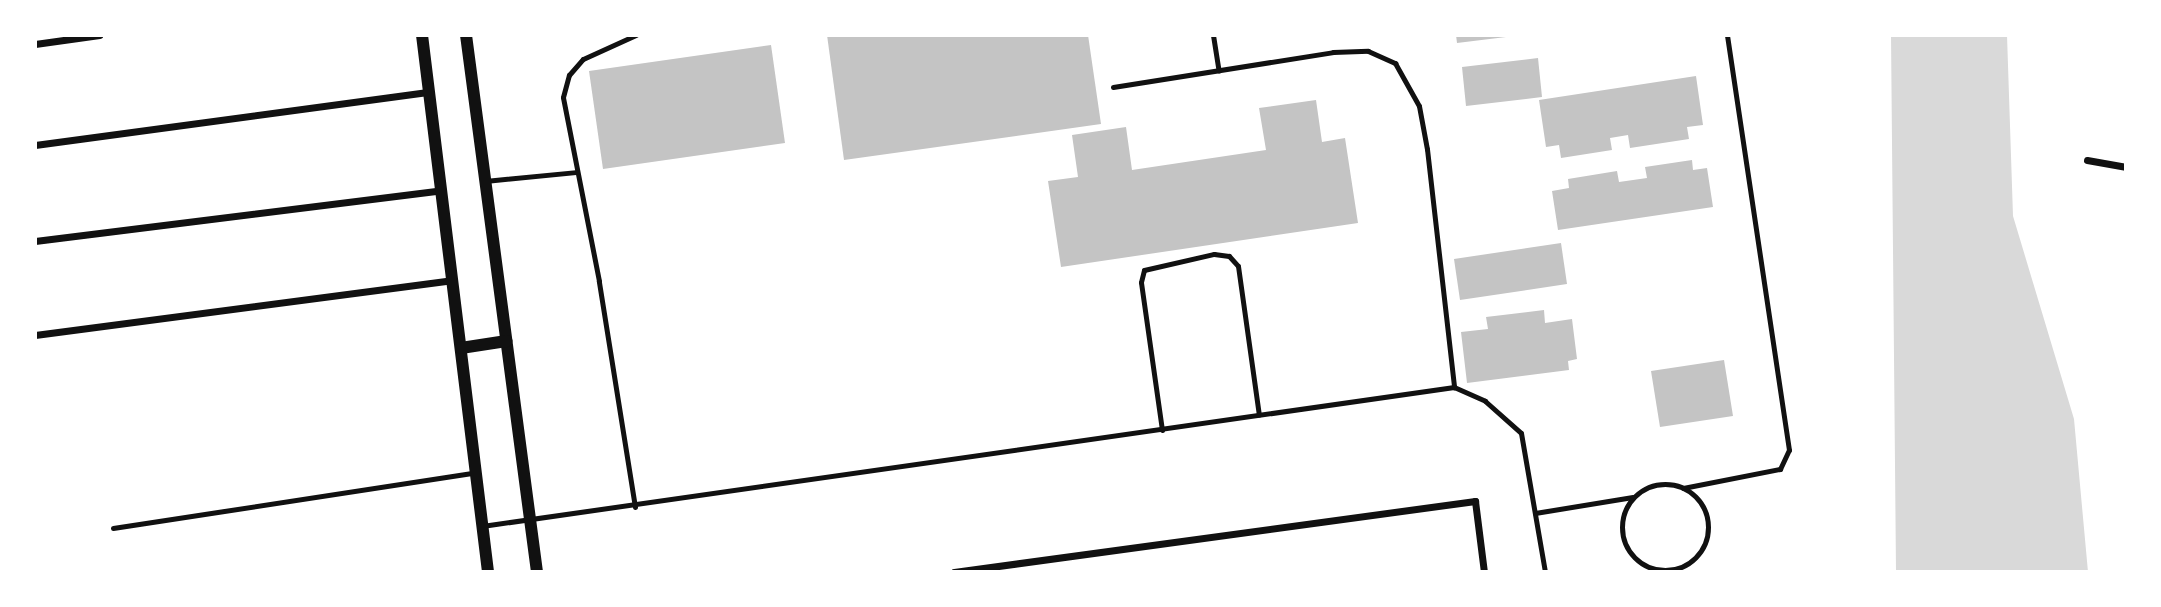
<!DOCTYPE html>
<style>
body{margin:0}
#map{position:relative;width:2161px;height:607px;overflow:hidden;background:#fff;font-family:Manrope,sans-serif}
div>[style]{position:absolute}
.water>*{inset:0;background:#d9d9d9}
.building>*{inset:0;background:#c4c4c4}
.service>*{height:5px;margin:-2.5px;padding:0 2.5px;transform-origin:2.5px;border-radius:2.5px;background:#111}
.service>.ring{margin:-2.5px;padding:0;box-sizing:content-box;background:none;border:5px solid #111;border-radius:50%}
.minor>*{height:7px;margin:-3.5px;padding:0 3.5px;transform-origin:3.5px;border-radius:3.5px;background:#111}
.tertiary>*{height:12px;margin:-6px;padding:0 6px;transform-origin:6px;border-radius:6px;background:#111}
span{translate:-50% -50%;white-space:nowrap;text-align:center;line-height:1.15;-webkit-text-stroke:7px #fff;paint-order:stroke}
.frame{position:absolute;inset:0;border:37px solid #fff;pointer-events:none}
</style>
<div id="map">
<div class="water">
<div style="clip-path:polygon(1891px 35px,2007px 35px,2013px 216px,2074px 419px,2088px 572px,1896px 572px)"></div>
</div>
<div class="building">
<div style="clip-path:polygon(827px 35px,1088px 35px,1101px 124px,844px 160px)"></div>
<div style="clip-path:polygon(1456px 35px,1506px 35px,1506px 37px,1457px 43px)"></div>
<div style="clip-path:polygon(771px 45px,785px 143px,603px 169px,589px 71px)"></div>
<div style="clip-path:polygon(1538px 58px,1542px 97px,1466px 106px,1462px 67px)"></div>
<div style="clip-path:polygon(1696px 76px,1703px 125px,1687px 127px,1689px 139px,1630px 148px,1628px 135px,1610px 138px,1612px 150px,1561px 158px,1559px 145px,1546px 147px,1539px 100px)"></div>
<div style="clip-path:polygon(1316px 100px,1322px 142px,1345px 138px,1358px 223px,1061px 267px,1048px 181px,1078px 177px,1072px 135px,1126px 127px,1132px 170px,1266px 150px,1259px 108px)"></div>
<div style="clip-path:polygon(1692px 160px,1693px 170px,1707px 168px,1713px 207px,1558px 230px,1552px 191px,1569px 188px,1568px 179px,1617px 171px,1619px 182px,1647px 178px,1645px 167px)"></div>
<div style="clip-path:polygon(1561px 243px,1567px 284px,1460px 300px,1454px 259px)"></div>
<div style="clip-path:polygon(1544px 310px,1545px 323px,1572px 319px,1577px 359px,1568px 361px,1569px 370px,1467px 383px,1461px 332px,1488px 329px,1486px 317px)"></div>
<div style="clip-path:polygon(1724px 360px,1733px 416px,1660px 427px,1651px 371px)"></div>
</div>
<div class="service">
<div style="left:1213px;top:35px;width:36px;rotate:81deg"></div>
<div style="left:1113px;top:87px;width:223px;rotate:-9deg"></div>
<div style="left:1333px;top:52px;width:35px;rotate:-2deg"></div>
<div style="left:1368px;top:51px;width:30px;rotate:24deg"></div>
<div style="left:1395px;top:63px;width:49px;rotate:60.8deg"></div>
<div style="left:1419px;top:106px;width:44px;rotate:79.5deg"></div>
<div style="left:1427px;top:149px;width:240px;rotate:83.5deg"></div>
<div style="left:485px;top:181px;width:91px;rotate:-5.6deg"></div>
<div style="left:1162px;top:430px;width:149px;rotate:-98.1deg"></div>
<div style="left:1141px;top:282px;width:12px;rotate:-76deg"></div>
<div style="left:1144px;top:270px;width:72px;rotate:-12.9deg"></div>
<div style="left:1214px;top:254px;width:15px;rotate:8deg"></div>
<div style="left:1229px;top:256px;width:13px;rotate:48deg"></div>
<div style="left:1238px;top:266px;width:150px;rotate:82deg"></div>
<div class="ring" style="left:1622px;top:484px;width:81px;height:81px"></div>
<div style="left:1683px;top:488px;width:99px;rotate:-11.1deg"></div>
<div style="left:1780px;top:469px;width:21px;rotate:-65deg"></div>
<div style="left:1789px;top:450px;width:420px;rotate:-98.5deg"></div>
<div style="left:635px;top:507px;width:229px;rotate:-99.1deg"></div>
<div style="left:599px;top:281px;width:187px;rotate:-101.1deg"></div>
<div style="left:563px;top:97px;width:23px;rotate:-75deg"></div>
<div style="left:569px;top:75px;width:21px;rotate:-49deg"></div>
<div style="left:583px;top:59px;width:58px;rotate:-24.4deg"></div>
<div style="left:1535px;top:513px;width:99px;rotate:-9.3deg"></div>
<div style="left:482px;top:526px;width:982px;rotate:-8.14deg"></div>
<div style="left:1454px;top:387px;width:34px;rotate:24deg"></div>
<div style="left:1485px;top:401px;width:48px;rotate:41.6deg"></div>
<div style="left:1521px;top:433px;width:141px;rotate:80.2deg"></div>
<div style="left:113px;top:528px;width:368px;rotate:-8.7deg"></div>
</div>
<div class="minor">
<div style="left:35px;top:44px;width:65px;rotate:-8deg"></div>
<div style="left:35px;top:145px;width:398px;rotate:-7.7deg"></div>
<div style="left:2087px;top:160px;width:40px;rotate:10deg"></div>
<div style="left:35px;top:241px;width:410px;rotate:-7.1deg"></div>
<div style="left:35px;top:335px;width:422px;rotate:-7.5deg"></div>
<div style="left:954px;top:572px;width:526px;rotate:-7.76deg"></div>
<div style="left:1475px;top:501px;width:72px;rotate:82.8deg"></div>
</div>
<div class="tertiary">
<div style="left:422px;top:35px;width:541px;rotate:82.99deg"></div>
<div style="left:466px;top:35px;width:542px;rotate:82.47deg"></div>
<div style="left:461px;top:348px;width:46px;rotate:-8.8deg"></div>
</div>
<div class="frame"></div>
</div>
